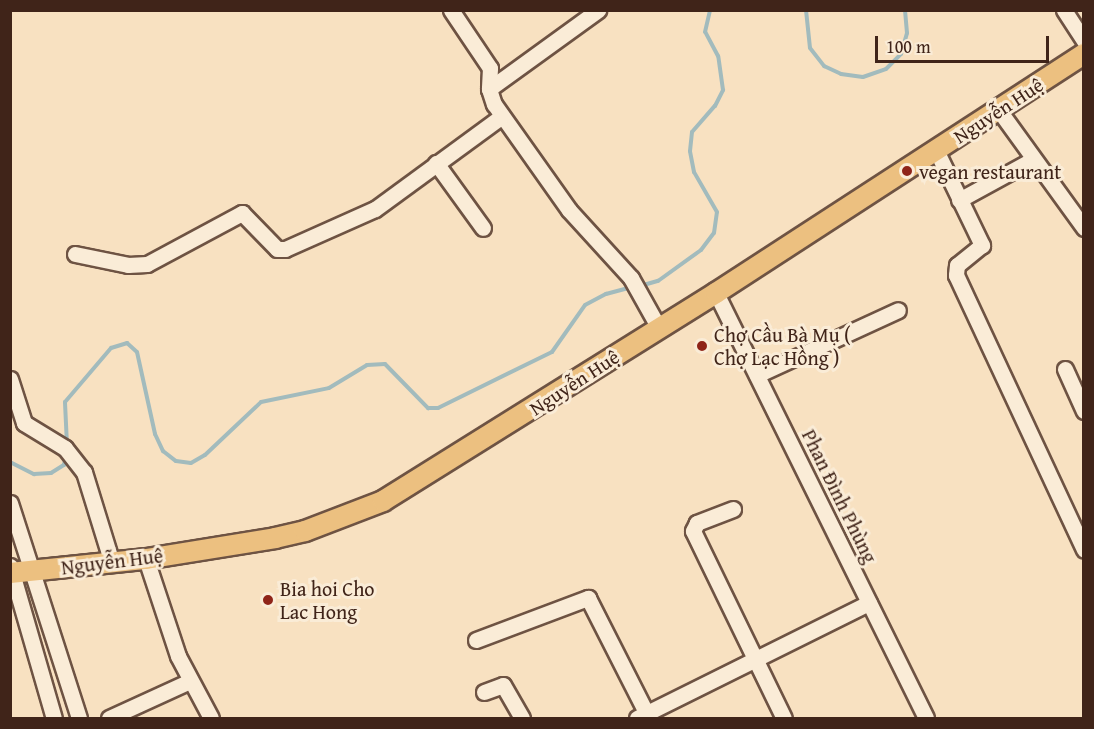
<!DOCTYPE html>
<meta charset="utf-8">
<style>
body{margin:0}
#map{position:relative;width:1094px;height:729px;overflow:hidden;background:#f8e1c1;font-family:"Gentium Book Plus",serif}
div>[style]{position:absolute}
.stream>*{height:4px;margin:-2px;padding:0 2px;transform-origin:2px;border-radius:2px;background:#a2bbbd}
.roads{filter:drop-shadow(2px 0 #6e5343) drop-shadow(-2px 0 #6e5343) drop-shadow(0 2px #6e5343) drop-shadow(0 -2px #6e5343)}
.minor>*{height:15px;margin:-7.5px;padding:0 7.5px;transform-origin:7.5px;border-radius:7.5px;background:#faecd7}
.major>*{height:20px;margin:-10px;padding:0 10px;transform-origin:10px;border-radius:10px;background:#ecc080}
.dots>*{width:16px;height:16px;translate:-50% -50%;box-sizing:border-box;border:3px solid #faecd7;border-radius:50%}
span{translate:-50% -50%;white-space:nowrap;text-align:center;line-height:1.15;-webkit-text-stroke:6px #faecd7;paint-order:stroke}
.street-label{font-size:20px;color:#402419}
.poi-label{font-size:20px;color:#402419}
.left{translate:0 -50%;text-align:left}
.frame{position:absolute;inset:0;border:12px solid #402419;pointer-events:none}
.scale{position:absolute;left:875px;top:36px;width:174px;height:27px;box-sizing:border-box;border:3px solid #402419;border-top:0;padding-left:8px;font-size:18px;line-height:21px;white-space:nowrap;color:#402419;-webkit-text-stroke:4px #faecd7;paint-order:stroke}
</style>
<div id="map">
<div class="stream">
<div style="left:806px;top:10px;width:38px;rotate:84deg"></div>
<div style="left:810px;top:48px;width:23px;rotate:52deg"></div>
<div style="left:824px;top:66px;width:19px;rotate:25deg"></div>
<div style="left:841px;top:74px;width:22px;rotate:8deg"></div>
<div style="left:863px;top:77px;width:24px;rotate:-19deg"></div>
<div style="left:886px;top:69px;width:21px;rotate:-45deg"></div>
<div style="left:901px;top:54px;width:22px;rotate:-74deg"></div>
<div style="left:907px;top:33px;width:23px;rotate:-95deg"></div>
<div style="left:640px;top:286px;width:19px;rotate:-16deg"></div>
<div style="left:658px;top:281px;width:53px;rotate:-35.8deg"></div>
<div style="left:701px;top:250px;width:21px;rotate:-53deg"></div>
<div style="left:714px;top:233px;width:21px;rotate:-82deg"></div>
<div style="left:717px;top:212px;width:46px;rotate:-119.9deg"></div>
<div style="left:694px;top:172px;width:21px;rotate:-101deg"></div>
<div style="left:690px;top:151px;width:19px;rotate:-84deg"></div>
<div style="left:692px;top:132px;width:35px;rotate:-49deg"></div>
<div style="left:715px;top:106px;width:18px;rotate:-63deg"></div>
<div style="left:723px;top:90px;width:34px;rotate:-98deg"></div>
<div style="left:718px;top:56px;width:27px;rotate:-118deg"></div>
<div style="left:705px;top:32px;width:23px;rotate:-77deg"></div>
<div style="left:67px;top:445px;width:43px;rotate:-92.7deg"></div>
<div style="left:65px;top:402px;width:71px;rotate:-49.6deg"></div>
<div style="left:111px;top:348px;width:17px;rotate:-17deg"></div>
<div style="left:127px;top:343px;width:13px;rotate:42deg"></div>
<div style="left:137px;top:352px;width:84px;rotate:77.6deg"></div>
<div style="left:155px;top:434px;width:19px;rotate:65deg"></div>
<div style="left:163px;top:451px;width:16px;rotate:38deg"></div>
<div style="left:176px;top:461px;width:15px;rotate:8deg"></div>
<div style="left:191px;top:463px;width:16px;rotate:-30deg"></div>
<div style="left:205px;top:455px;width:77px;rotate:-43.4deg"></div>
<div style="left:261px;top:402px;width:69px;rotate:-11.6deg"></div>
<div style="left:329px;top:388px;width:44px;rotate:-31.2deg"></div>
<div style="left:367px;top:365px;width:18px;rotate:-3deg"></div>
<div style="left:385px;top:364px;width:62px;rotate:45.7deg"></div>
<div style="left:428px;top:408px;width:10px"></div>
<div style="left:438px;top:408px;width:127px;rotate:-26.2deg"></div>
<div style="left:552px;top:352px;width:57px;rotate:-54.9deg"></div>
<div style="left:585px;top:305px;width:24px;rotate:-28deg"></div>
<div style="left:606px;top:294px;width:27px;rotate:-15deg"></div>
<div style="left:10px;top:462px;width:27px;rotate:27deg"></div>
<div style="left:34px;top:474px;width:17px;rotate:-3deg"></div>
<div style="left:51px;top:473px;width:15px;rotate:-32deg"></div>
<div style="left:64px;top:465px;width:10px;rotate:-79deg"></div>
</div>
<div class="roads">
<div class="minor">
<div style="left:451px;top:10px;width:70px;rotate:56.1deg"></div>
<div style="left:490px;top:68px;width:21px;rotate:93deg"></div>
<div style="left:489px;top:89px;width:16px;rotate:72deg"></div>
<div style="left:494px;top:104px;width:130px;rotate:54.7deg"></div>
<div style="left:569px;top:210px;width:92px;rotate:47.6deg"></div>
<div style="left:631px;top:278px;width:57px;rotate:60.8deg"></div>
<div style="left:1064px;top:10px;width:37px;rotate:57deg"></div>
<div style="left:489px;top:89px;width:135px;rotate:-35.9deg"></div>
<div style="left:998px;top:109px;width:147px;rotate:54.1deg"></div>
<div style="left:936px;top:150px;width:106px;rotate:64.2deg"></div>
<div style="left:982px;top:245px;width:32px;rotate:141deg"></div>
<div style="left:957px;top:265px;width:10px;rotate:96deg"></div>
<div style="left:956px;top:275px;width:303px;rotate:65deg"></div>
<div style="left:436px;top:163px;width:80px;rotate:54.1deg"></div>
<div style="left:959px;top:200px;width:85px;rotate:-28.7deg"></div>
<div style="left:75px;top:254px;width:54px;rotate:11.7deg"></div>
<div style="left:128px;top:265px;width:19px;rotate:-3deg"></div>
<div style="left:147px;top:264px;width:108px;rotate:-28.2deg"></div>
<div style="left:242px;top:213px;width:50px;rotate:45.8deg"></div>
<div style="left:277px;top:249px;width:8px"></div>
<div style="left:285px;top:249px;width:98px;rotate:-24deg"></div>
<div style="left:375px;top:209px;width:157px;rotate:-36.2deg"></div>
<div style="left:716px;top:293px;width:474px;rotate:63.7deg"></div>
<div style="left:1065px;top:369px;width:46px;rotate:65.7deg"></div>
<div style="left:757px;top:375px;width:155px;rotate:-24.7deg"></div>
<div style="left:10px;top:379px;width:46px;rotate:72.3deg"></div>
<div style="left:24px;top:423px;width:48px;rotate:31.4deg"></div>
<div style="left:65px;top:448px;width:31px;rotate:52deg"></div>
<div style="left:84px;top:472px;width:95px;rotate:72.9deg"></div>
<div style="left:10px;top:503px;width:226px;rotate:72.2deg"></div>
<div style="left:733px;top:509px;width:39px;rotate:159deg"></div>
<div style="left:697px;top:523px;width:9px;rotate:117deg"></div>
<div style="left:693px;top:531px;width:208px;rotate:64.1deg"></div>
<div style="left:146px;top:559px;width:102px;rotate:71.7deg"></div>
<div style="left:178px;top:656px;width:70px;rotate:62deg"></div>
<div style="left:10px;top:566px;width:158px;rotate:73.9deg"></div>
<div style="left:476px;top:640px;width:120px;rotate:-20.6deg"></div>
<div style="left:588px;top:598px;width:135px;rotate:63.1deg"></div>
<div style="left:484px;top:692px;width:20px;rotate:-20deg"></div>
<div style="left:503px;top:685px;width:38px;rotate:60deg"></div>
<div style="left:109px;top:718px;width:89px;rotate:-24.6deg"></div>
<div style="left:637px;top:718px;width:259px;rotate:-26.4deg"></div>
</div>
<div class="major">
<div style="left:10px;top:573px;width:137px;rotate:-5.9deg"></div>
<div style="left:146px;top:559px;width:131px;rotate:-9.2deg"></div>
<div style="left:275px;top:538px;width:31px;rotate:-13deg"></div>
<div style="left:305px;top:531px;width:84px;rotate:-21deg"></div>
<div style="left:383px;top:501px;width:393px;rotate:-32deg"></div>
<div style="left:716px;top:293px;width:439px;rotate:-33deg"></div>
</div>
</div>
<div class="dots">
<div style="left:907px;top:171px;background:#8f2418"></div>
<div style="left:702px;top:346px;background:#8f2418"></div>
<div style="left:268px;top:600px;background:#8f2418"></div>
</div>
<div class="street-label">
<span style="left:998px;top:110px;rotate:-33deg">Nguyễn Huệ</span>
<span style="left:574px;top:382px;rotate:-33deg">Nguyễn Huệ</span>
<span style="left:840px;top:496px;rotate:64deg">Phan Đình Phùng</span>
<span style="left:112px;top:561px;rotate:-7deg">Nguyễn Huệ</span>
</div>
<div class="poi-label">
<span class="left" style="left:919px;top:171px">vegan restaurant</span>
<span class="left" style="left:714px;top:346px">Chợ Cầu Bà Mụ (<br>Chợ Lạc Hồng )</span>
<span class="left" style="left:280px;top:600px">Bia hoi Cho<br>Lac Hong</span>
</div>
<div class="frame"></div>
<div class="scale">100 m</div>
</div>
